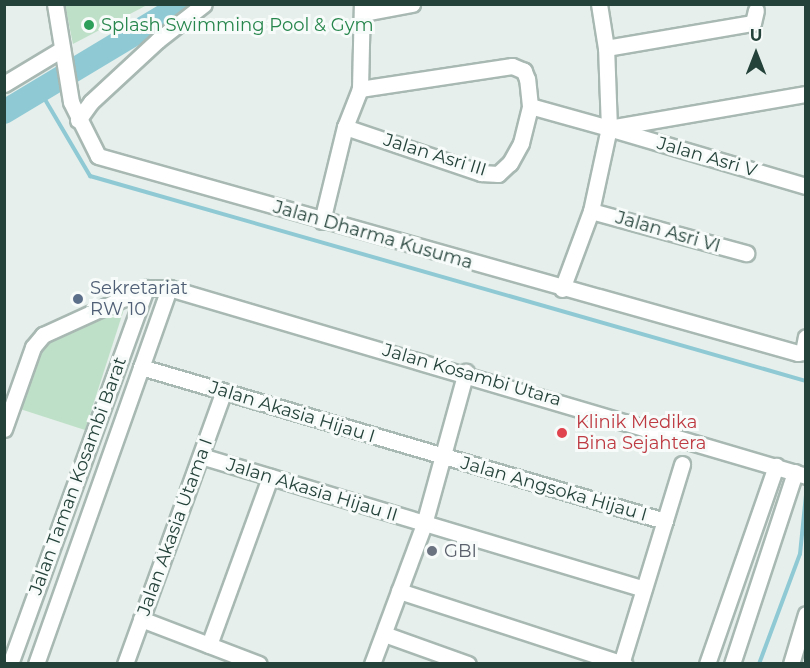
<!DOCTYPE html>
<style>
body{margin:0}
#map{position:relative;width:810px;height:668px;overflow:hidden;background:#e6efeb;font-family:Montserrat,sans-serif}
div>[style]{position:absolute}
.green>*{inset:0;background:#bfe0c8}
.stream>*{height:4px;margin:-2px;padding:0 2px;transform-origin:2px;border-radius:2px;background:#8ec9d4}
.river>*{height:24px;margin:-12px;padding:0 12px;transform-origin:12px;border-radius:12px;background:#8ec9d4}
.roads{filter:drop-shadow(2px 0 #a8b8b2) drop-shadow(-2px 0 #a8b8b2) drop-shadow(0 2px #a8b8b2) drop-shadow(0 -2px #a8b8b2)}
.minor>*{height:15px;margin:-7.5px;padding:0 7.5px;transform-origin:7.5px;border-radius:7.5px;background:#fff}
.dots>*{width:16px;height:16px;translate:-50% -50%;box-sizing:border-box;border:3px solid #f7fbf9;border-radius:50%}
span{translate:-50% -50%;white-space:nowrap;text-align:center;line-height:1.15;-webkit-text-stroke:6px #f7fbf9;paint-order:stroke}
.leisure-label{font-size:18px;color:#27864d}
.left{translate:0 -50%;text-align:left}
.street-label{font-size:18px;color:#24423a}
.service-label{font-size:18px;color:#4e5e75}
.health-label{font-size:18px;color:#be3a42}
.worship-label{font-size:18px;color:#5b616d}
.frame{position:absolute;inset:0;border:6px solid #24423a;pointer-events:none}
.north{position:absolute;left:726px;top:24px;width:60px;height:60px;-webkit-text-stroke:4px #f7fbf9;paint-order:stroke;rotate:0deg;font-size:16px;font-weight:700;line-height:24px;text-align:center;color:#24423a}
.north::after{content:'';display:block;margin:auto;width:21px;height:27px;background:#24423a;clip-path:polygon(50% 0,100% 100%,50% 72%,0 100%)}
</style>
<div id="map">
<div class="green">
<div style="clip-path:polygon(65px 5px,65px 4px,147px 5px,73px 44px)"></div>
<div style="clip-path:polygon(125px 306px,85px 430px,17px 408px,41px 342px)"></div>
</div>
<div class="stream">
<div style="left:40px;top:91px;width:99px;rotate:59.5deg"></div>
<div style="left:90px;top:176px;width:745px;rotate:15.98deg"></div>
<div style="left:759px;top:664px;width:117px;rotate:-69.6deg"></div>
<div style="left:800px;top:554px;width:59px;rotate:-84.2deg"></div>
</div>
<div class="river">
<div style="left:4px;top:112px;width:210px;rotate:-31deg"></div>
</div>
<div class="roads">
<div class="minor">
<div style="left:55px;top:4px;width:99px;rotate:80.7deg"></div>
<div style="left:71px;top:102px;width:60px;rotate:63.4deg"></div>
<div style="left:98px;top:156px;width:727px;rotate:15.72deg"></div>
<div style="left:798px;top:353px;width:5px;rotate:-11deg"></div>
<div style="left:803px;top:352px;width:15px;rotate:-79deg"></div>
<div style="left:363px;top:13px;width:50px;rotate:-10.4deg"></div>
<div style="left:606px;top:48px;width:149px;rotate:-9.7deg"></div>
<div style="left:753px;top:23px;width:13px;rotate:-77deg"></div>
<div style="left:4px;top:84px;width:68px;rotate:-31.1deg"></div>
<div style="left:530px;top:106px;width:82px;rotate:15.6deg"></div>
<div style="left:609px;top:128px;width:200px;rotate:-9.8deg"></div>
<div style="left:78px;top:120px;width:22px;rotate:-54deg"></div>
<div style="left:91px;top:102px;width:91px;rotate:-42.8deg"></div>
<div style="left:158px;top:40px;width:58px;rotate:-38deg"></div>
<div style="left:345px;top:127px;width:144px;rotate:18.7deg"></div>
<div style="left:481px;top:173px;width:17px;rotate:3deg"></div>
<div style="left:498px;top:174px;width:16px;rotate:-43deg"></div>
<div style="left:510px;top:163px;width:23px;rotate:-61deg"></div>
<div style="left:521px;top:143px;width:38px;rotate:-76deg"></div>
<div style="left:530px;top:106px;width:27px;rotate:-96deg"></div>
<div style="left:527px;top:79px;width:9px;rotate:-111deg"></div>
<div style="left:524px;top:71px;width:13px;rotate:-157deg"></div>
<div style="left:512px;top:66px;width:154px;rotate:171.4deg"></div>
<div style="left:612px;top:129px;width:202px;rotate:16.4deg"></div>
<div style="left:591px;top:211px;width:161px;rotate:15.2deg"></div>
<div style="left:322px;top:221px;width:97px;rotate:-76.3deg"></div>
<div style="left:345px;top:127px;width:41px;rotate:-68.5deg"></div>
<div style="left:360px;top:89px;width:85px;rotate:-88.7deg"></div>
<div style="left:562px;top:289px;width:83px;rotate:-69.6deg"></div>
<div style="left:591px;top:211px;width:85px;rotate:-77.8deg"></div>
<div style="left:609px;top:128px;width:80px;rotate:-92.1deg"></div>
<div style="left:606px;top:48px;width:45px;rotate:-99deg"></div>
<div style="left:141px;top:367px;width:546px;rotate:16.38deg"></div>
<div style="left:4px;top:429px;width:87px;rotate:-70.5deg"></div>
<div style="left:33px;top:347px;width:16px;rotate:-50deg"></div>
<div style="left:43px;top:335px;width:113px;rotate:-24.5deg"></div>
<div style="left:146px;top:288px;width:23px"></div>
<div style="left:169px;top:288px;width:664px;rotate:16.44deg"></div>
<div style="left:201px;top:456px;width:462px;rotate:16.7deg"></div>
<div style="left:399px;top:591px;width:237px;rotate:18deg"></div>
<div style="left:141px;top:619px;width:126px;rotate:20.9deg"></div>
<div style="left:384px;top:634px;width:89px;rotate:19.7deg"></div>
<div style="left:209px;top:645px;width:179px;rotate:-70deg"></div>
<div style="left:10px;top:664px;width:400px;rotate:-70.1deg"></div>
<div style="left:36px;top:664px;width:399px;rotate:-70.5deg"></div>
<div style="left:125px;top:664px;width:290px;rotate:-70.1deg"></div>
<div style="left:372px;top:664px;width:149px;rotate:-69.6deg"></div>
<div style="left:424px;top:524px;width:158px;rotate:-74.6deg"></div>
<div style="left:621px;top:664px;width:209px;rotate:-73deg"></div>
<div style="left:707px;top:664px;width:210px;rotate:-70.8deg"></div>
<div style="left:732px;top:664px;width:202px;rotate:-71.8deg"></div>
<div style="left:791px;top:664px;width:52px;rotate:-73.3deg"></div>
</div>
</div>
<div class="dots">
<div style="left:89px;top:25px;background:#2e9e5b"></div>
<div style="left:78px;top:299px;background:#5c6f8a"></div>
<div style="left:562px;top:433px;background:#e0444e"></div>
<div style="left:432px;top:551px;background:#6b7280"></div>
</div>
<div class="leisure-label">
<span class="left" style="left:101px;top:25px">Splash Swimming Pool &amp; Gym</span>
</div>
<div class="street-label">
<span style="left:435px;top:155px;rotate:17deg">Jalan Asri III</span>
<span style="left:707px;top:157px;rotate:16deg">Jalan Asri V</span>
<span style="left:668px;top:232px;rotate:16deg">Jalan Asri VI</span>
<span style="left:373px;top:235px;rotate:16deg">Jalan Dharma Kusuma</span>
<span style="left:472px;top:375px;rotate:16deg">Jalan Kosambi Utara</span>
<span style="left:292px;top:412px;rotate:17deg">Jalan Akasia Hijau I</span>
<span style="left:78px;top:476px;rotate:-70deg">Jalan Taman Kosambi Barat</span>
<span style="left:554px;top:489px;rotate:16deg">Jalan Angsoka Hijau I</span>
<span style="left:312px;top:490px;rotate:17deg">Jalan Akasia Hijau II</span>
<span style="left:175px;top:527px;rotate:-70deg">Jalan Akasia Utama I</span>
</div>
<div class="service-label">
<span class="left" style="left:90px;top:299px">Sekretariat<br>RW 10</span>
</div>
<div class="health-label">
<span class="left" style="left:576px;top:433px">Klinik Medika<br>Bina Sejahtera</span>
</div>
<div class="worship-label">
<span class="left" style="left:444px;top:551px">GBI</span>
</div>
<div class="frame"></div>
<div class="north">U</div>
</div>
